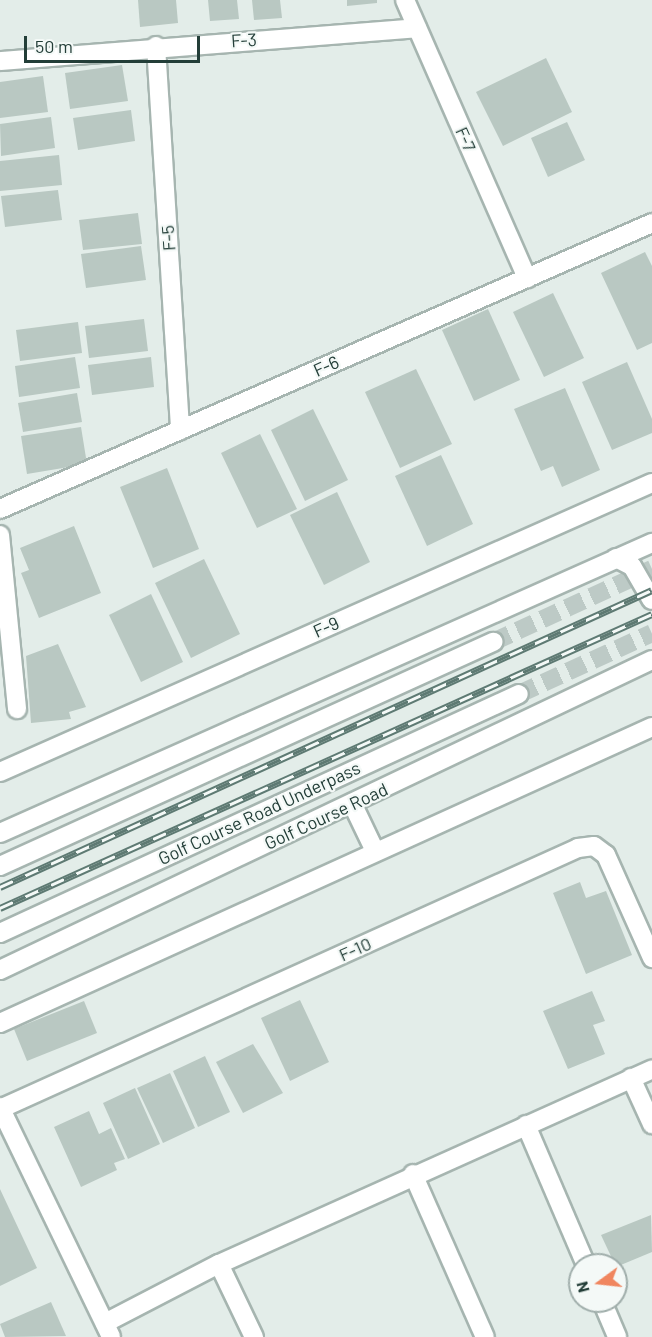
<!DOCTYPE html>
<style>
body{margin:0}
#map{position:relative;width:652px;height:1337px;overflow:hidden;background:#e3ede9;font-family:Barlow,sans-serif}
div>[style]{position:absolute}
.building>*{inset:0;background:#b9c8c2}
.secondary-tunnel>*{height:18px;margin-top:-9px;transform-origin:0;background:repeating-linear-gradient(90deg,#bdcac6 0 18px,transparent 0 27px)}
.roads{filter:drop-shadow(2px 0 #a6b5b0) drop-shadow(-2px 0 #a6b5b0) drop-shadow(0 2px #a6b5b0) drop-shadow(0 -2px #a6b5b0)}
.street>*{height:18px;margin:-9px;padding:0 9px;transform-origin:9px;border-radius:9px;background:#fff}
.secondary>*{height:18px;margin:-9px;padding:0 9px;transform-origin:9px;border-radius:9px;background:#fff}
.rail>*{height:7px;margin-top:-3.5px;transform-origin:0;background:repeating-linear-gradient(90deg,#f4f9f7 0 14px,#5e7a73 0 28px);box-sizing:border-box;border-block:2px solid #5e7a73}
span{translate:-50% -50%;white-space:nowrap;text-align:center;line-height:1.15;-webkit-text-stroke:4.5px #f4f9f7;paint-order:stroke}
.street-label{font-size:18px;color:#233e38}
.north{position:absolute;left:568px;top:1253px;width:60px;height:60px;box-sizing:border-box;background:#f4f9f7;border:2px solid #a0aeab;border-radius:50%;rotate:255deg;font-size:16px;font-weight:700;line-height:24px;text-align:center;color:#233e38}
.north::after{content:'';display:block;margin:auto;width:21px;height:27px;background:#f0865f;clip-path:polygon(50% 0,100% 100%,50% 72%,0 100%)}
.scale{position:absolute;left:24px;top:36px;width:176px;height:27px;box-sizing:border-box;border:3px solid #233e38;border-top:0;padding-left:8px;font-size:18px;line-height:21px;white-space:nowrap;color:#233e38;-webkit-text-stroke:4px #f4f9f7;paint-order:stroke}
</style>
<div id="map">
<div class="building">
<div style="clip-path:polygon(138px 0,176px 0,178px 23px,140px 27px)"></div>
<div style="clip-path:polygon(208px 0,237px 0,239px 19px,210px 21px)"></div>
<div style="clip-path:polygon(252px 0,280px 0,282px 18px,254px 20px)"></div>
<div style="clip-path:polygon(347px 0,377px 0,377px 3px,347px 6px)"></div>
<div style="clip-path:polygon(546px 58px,572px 112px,503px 146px,476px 92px)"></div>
<div style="clip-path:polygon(122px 65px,128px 101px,70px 109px,65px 73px)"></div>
<div style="clip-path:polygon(43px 76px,48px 112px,0 118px,0 82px)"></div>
<div style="clip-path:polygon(131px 110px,135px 141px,78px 150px,73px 118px)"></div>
<div style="clip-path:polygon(51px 117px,55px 148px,1px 156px,0 124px)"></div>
<div style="clip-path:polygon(567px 122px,585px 160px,548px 177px,531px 138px)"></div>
<div style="clip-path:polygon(59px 155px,62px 185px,0 191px,0 161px)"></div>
<div style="clip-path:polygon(58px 190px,62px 220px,5px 227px,1px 196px)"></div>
<div style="clip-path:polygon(138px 213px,142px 244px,83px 250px,79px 220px)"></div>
<div style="clip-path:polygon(141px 246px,146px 280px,86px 288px,81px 254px)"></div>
<div style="clip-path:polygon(645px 252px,652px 266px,652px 343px,637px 350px,601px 273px)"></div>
<div style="clip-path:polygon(553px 293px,584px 358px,544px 377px,513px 312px)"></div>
<div style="clip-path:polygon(488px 309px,520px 380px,474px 401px,442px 330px)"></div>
<div style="clip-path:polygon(144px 319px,148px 351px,89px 358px,85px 326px)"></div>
<div style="clip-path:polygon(78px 322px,82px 353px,20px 361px,16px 330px)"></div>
<div style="clip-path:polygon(75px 357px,80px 388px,19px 397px,15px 366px)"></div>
<div style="clip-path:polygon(151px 357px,154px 387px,92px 395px,88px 365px)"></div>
<div style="clip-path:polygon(627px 362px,652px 419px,652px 433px,612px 450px,582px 382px)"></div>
<div style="clip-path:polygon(416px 369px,452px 444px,400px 468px,365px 392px)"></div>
<div style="clip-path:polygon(565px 388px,600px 470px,562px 487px,553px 466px,541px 471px,514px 409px)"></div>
<div style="clip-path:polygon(77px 393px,82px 422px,23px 432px,18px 403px)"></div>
<div style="clip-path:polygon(313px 409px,348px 480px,305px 501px,271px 430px)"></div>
<div style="clip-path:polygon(81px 427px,87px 464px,27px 474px,21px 436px)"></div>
<div style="clip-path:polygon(260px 434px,297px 509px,257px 528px,221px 453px)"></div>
<div style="clip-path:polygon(441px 455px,473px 524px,427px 546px,395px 476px)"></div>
<div style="clip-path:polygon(167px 468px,199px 549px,153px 568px,120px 487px)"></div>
<div style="clip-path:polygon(337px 492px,370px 562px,324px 585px,290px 515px)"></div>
<div style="clip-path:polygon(74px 526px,101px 593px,39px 618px,21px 573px,29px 570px,20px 548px)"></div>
<div style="clip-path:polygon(204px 559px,240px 634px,191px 658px,155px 583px)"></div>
<div style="clip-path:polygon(151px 594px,183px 662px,141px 682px,109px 615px)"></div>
<div style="clip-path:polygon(58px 644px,86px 707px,69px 712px,71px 719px,31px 723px,26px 656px)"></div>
<div style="clip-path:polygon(580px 882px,586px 898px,606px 891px,632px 955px,586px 974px,553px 893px)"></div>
<div style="clip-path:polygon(592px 991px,605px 1021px,593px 1025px,605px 1054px,568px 1069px,543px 1011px)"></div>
<div style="clip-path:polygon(300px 1000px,329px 1062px,290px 1081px,261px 1018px)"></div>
<div style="clip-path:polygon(84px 1001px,97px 1033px,27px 1061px,14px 1029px)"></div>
<div style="clip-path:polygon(253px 1044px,283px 1093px,243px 1113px,216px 1062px)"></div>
<div style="clip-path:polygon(205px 1056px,230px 1112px,198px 1127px,173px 1071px)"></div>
<div style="clip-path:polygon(170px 1073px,195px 1128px,163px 1143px,137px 1088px)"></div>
<div style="clip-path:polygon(135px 1088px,160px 1144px,128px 1159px,103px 1103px)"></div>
<div style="clip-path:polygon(89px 1111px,99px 1134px,111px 1128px,125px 1159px,114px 1163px,117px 1170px,81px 1187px,54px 1127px)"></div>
<div style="clip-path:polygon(0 1189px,37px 1268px,0 1286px)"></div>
<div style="clip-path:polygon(651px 1215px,652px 1252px,616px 1267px,601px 1235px)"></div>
<div style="clip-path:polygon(51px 1302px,66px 1336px,5px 1337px,0 1324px)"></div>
</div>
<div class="secondary-tunnel">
<div style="left:493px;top:642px;width:175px;rotate:-24.7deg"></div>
<div style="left:519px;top:694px;width:146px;rotate:-24.6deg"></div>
</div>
<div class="roads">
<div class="street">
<div style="left:405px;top:0;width:304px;rotate:66.3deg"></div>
<div style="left:156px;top:46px;width:385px;rotate:86.4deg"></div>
<div style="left:0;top:61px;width:418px;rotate:-4.5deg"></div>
<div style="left:0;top:509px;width:712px;rotate:-23.68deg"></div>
<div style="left:0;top:535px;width:175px;rotate:84.4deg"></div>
<div style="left:352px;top:803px;width:53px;rotate:64.4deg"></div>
<div style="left:0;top:1023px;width:716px;rotate:-24.42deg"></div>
<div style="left:631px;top:1078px;width:51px;rotate:65.5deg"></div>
<div style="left:0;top:1107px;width:255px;rotate:64.2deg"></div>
<div style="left:0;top:1109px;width:634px;rotate:-24.3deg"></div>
<div style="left:578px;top:848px;width:16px;rotate:-7deg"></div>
<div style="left:594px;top:846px;width:15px;rotate:37deg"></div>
<div style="left:606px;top:855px;width:113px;rotate:65.9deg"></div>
<div style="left:526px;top:1125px;width:152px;rotate:66.8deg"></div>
<div style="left:413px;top:1174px;width:178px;rotate:66.2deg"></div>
<div style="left:219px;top:1264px;width:81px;rotate:64.4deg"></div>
<div style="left:602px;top:1301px;width:39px;rotate:67deg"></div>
<div style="left:105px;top:1323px;width:128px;rotate:-27.4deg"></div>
<div style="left:219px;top:1264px;width:475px;rotate:-24.2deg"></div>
</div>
<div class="secondary">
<div style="left:616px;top:558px;width:18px;rotate:27deg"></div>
<div style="left:632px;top:566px;width:39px;rotate:60deg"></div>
<div style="left:0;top:772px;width:713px;rotate:-23.91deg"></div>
<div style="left:0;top:833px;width:714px;rotate:-23.98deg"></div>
<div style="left:0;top:866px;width:542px;rotate:-24.44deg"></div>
<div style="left:0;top:933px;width:571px;rotate:-24.73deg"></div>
<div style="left:0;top:970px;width:722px;rotate:-25.43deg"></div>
</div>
</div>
<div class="rail">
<div style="left:0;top:887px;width:716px;rotate:-24.49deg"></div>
<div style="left:0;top:908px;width:715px;rotate:-24.27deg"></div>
</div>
<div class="street-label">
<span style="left:244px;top:40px;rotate:-4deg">F-3</span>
<span style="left:466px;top:139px;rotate:66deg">F-7</span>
<span style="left:168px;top:238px;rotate:-94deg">F-5</span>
<span style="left:326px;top:366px;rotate:-24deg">F-6</span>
<span style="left:326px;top:627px;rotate:-24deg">F-9</span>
<span style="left:259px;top:813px;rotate:-25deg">Golf Course Road Underpass</span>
<span style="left:326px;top:816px;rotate:-25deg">Golf Course Road</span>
<span style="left:355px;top:949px;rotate:-24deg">F-10</span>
</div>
<div class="north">N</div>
<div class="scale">50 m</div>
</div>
